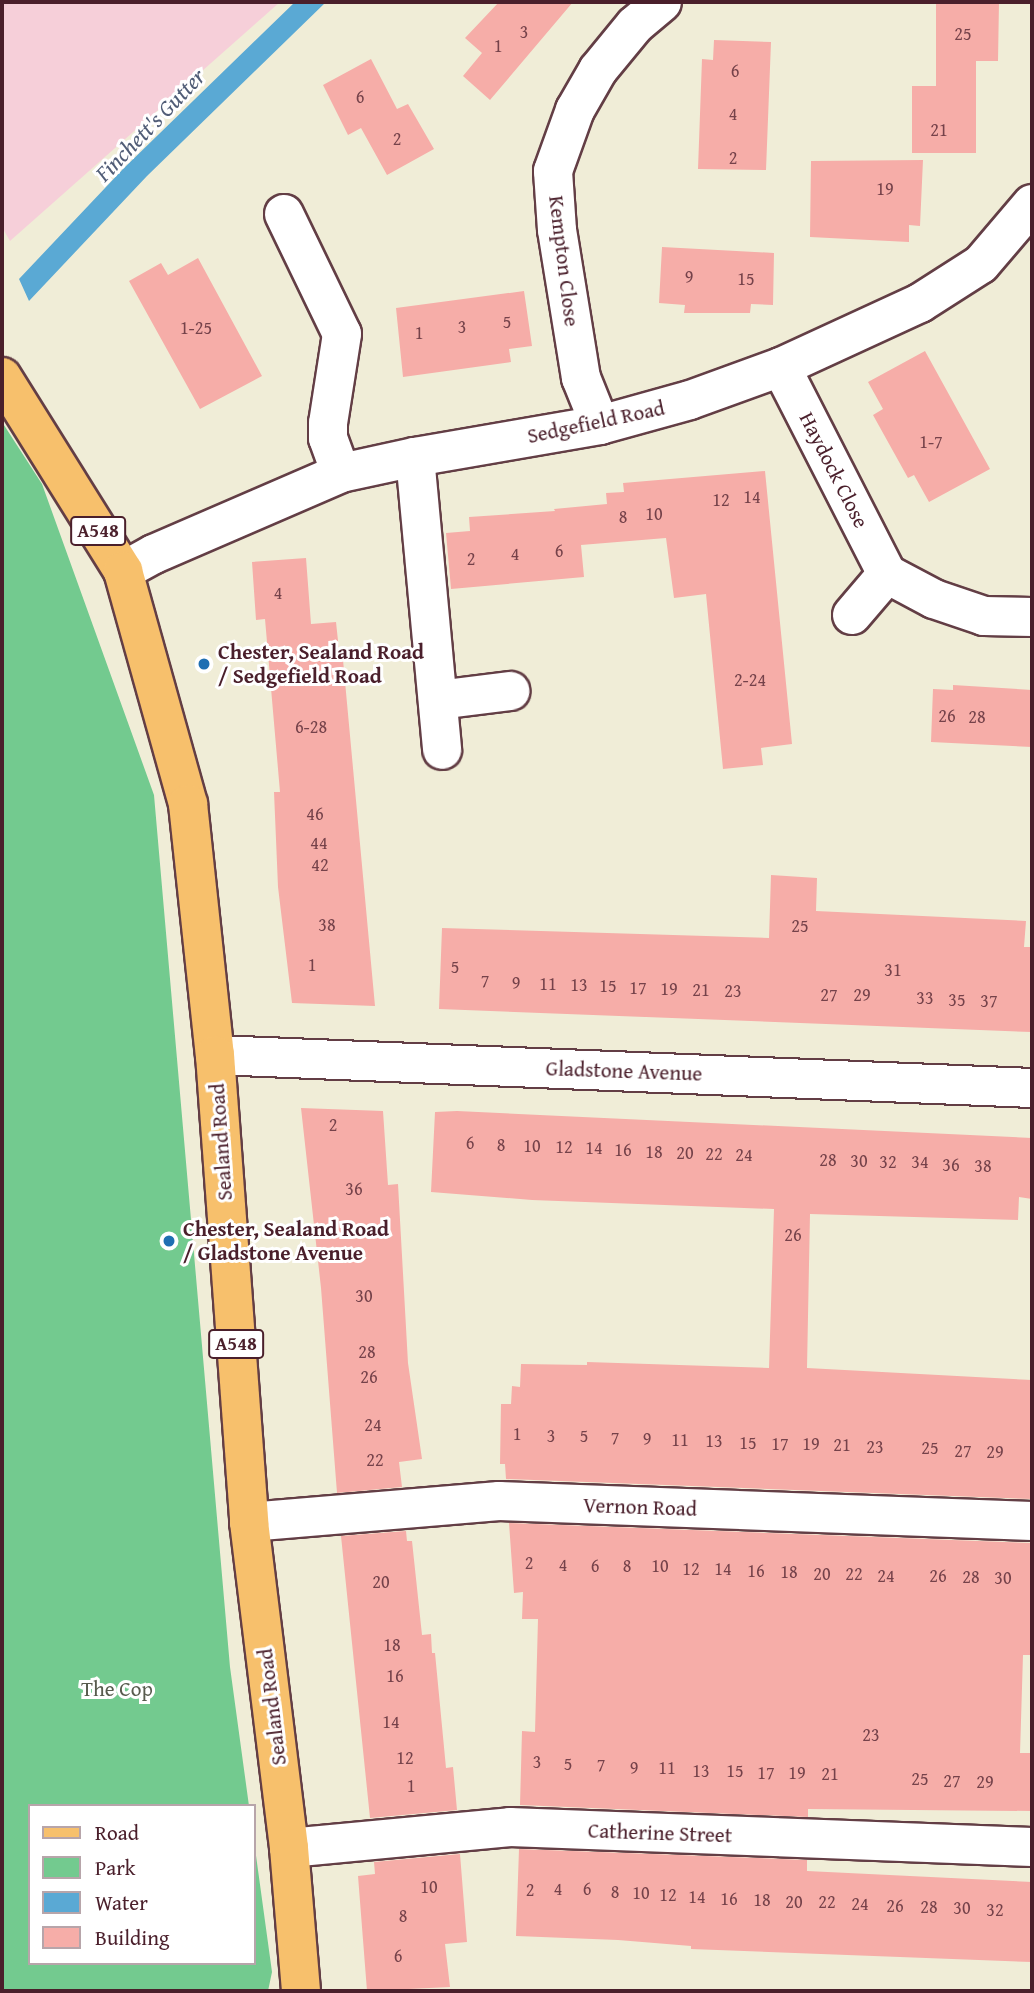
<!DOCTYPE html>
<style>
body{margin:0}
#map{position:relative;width:1034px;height:1993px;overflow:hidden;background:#f0edd7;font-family:"Gentium Book Plus",serif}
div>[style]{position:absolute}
.built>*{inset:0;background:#f6cfd9}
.green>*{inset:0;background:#73ca8f}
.water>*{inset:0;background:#5aa9d4}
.building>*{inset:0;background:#f6ada8}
.roads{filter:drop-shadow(2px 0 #633e45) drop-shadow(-2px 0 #633e45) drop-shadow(0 2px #633e45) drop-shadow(0 -2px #633e45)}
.minor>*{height:38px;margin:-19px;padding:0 19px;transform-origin:19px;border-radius:19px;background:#fff}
.primary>*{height:38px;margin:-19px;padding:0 19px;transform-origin:19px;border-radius:19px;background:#f7c06c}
.dots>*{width:19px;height:19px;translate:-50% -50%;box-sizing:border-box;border:4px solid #fff;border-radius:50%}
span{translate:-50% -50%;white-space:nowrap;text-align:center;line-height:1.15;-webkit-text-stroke:6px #fff;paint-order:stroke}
.number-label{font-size:18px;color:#75424a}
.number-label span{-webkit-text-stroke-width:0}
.shield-label span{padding:2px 5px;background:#fff;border:2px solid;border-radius:5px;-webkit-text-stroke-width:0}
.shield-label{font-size:19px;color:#4a1f2b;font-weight:700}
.street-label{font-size:21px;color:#4a1f2b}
.poi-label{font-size:21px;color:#4a1f2b;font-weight:700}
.left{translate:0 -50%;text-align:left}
.park-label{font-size:21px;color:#585b4e}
.water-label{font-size:23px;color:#515d77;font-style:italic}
.frame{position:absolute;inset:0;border:4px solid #4a1f2b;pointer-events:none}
.legend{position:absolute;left:28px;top:1804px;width:228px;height:161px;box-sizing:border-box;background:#fff;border:2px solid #b7a5aa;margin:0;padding:9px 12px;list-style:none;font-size:21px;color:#4a1f2b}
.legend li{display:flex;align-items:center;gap:14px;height:35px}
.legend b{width:35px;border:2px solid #b7a5aa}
</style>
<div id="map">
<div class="built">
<div style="clip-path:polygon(2px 2px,280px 2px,10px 241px,2px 227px)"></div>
</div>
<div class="green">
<div style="clip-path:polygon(2px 422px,42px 484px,154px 795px,230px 1667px,249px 1806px,30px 1806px,30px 1963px,254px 1963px,254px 1841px,272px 1972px,268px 1991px,2px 1991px)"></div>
</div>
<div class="water">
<div style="clip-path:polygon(295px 2px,326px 2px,147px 176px,29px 301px,19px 279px,123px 169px)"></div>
</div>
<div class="building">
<div style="clip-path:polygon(499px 2px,573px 2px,490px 100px,463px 76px,482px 53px,465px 38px)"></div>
<div style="clip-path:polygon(936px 2px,999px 2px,998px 61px,976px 61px,976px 153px,912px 153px,912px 86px,936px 86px)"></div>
<div style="clip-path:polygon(714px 40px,771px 42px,766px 170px,698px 169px,702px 59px,713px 60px)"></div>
<div style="clip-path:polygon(371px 59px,397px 109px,408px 104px,434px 149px,387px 175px,361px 128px,348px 135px,323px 85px)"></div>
<div style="clip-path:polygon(923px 160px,920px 226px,909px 225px,909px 242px,810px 237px,811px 161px)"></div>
<div style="clip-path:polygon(662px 247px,774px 253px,773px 305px,751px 304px,750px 313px,684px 313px,685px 305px,659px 303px)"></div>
<div style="clip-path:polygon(198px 258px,262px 376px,200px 409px,129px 281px,161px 263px,168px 275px)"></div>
<div style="clip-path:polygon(524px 291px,532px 346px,509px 349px,511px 362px,403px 377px,396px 308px)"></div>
<div style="clip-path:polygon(925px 351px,990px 469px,929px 502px,914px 475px,908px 478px,873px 415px,883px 409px,868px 382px)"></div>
<div style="clip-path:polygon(765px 471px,792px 744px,761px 748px,763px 765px,723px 769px,706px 594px,674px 598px,666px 538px,581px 545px,584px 577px,451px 589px,446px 533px,470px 531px,469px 517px,555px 511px,554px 509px,607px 504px,606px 493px,624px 492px,623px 483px)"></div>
<div style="clip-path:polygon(306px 558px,311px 624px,336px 622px,339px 650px,342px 649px,375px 1006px,292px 1003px,278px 887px,274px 792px,280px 792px,265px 619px,256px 620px,252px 562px)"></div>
<div style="clip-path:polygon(953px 685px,1032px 690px,1032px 747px,931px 742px,933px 689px,953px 690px)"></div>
<div style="clip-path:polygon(771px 875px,817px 878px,816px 911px,1026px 921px,1024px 947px,1031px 947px,1032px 1032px,439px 1009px,442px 928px,769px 938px)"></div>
<div style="clip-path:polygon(301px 1108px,383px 1111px,388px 1185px,398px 1184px,408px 1363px,422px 1459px,399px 1462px,402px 1487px,337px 1493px,321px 1288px)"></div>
<div style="clip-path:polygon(457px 1111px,1032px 1138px,1032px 1199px,1019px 1197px,1018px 1220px,810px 1214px,807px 1368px,1032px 1380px,1032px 1499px,506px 1479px,505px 1464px,500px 1464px,501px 1404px,511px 1404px,512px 1386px,520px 1387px,521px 1364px,587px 1365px,587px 1362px,769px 1368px,774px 1209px,532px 1200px,431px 1192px,435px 1112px)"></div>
<div style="clip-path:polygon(509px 1523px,1032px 1543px,1032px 1655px,1023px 1655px,1020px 1753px,1032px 1753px,1032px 1811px,808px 1809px,808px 1817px,520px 1805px,522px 1731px,535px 1732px,538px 1619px,522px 1619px,523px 1592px,514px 1593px)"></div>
<div style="clip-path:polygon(406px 1531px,407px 1541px,412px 1541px,422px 1635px,431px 1634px,432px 1653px,435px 1653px,446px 1768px,453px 1767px,457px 1810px,370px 1818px,341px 1536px)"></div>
<div style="clip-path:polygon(519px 1849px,807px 1860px,807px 1871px,1032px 1882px,1032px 1962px,691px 1949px,691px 1946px,618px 1940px,516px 1936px)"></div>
<div style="clip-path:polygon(460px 1854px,467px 1942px,445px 1944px,450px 1987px,367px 1991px,358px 1876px,375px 1874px,374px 1862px)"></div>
</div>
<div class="roads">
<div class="minor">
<div style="left:284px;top:214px;width:133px;rotate:64.2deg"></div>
<div style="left:342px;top:334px;width:90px;rotate:98.9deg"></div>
<div style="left:328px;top:423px;width:15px;rotate:90deg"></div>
<div style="left:328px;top:438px;width:37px;rotate:70deg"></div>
<div style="left:781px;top:367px;width:233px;rotate:62.9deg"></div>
<div style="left:887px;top:574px;width:53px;rotate:28deg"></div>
<div style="left:934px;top:599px;width:53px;rotate:18.8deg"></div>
<div style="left:984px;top:616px;width:48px;rotate:1.2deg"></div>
<div style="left:600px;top:425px;width:51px;rotate:-112deg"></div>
<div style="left:581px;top:378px;width:150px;rotate:-99.2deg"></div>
<div style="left:557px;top:230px;width:59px;rotate:-93.9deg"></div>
<div style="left:553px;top:171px;width:65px;rotate:-70.2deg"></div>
<div style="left:575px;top:110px;width:46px;rotate:-60.1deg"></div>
<div style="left:598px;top:70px;width:58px;rotate:-50.6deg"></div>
<div style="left:635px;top:25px;width:35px;rotate:-40deg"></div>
<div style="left:415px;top:457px;width:294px;rotate:84.7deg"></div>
<div style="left:123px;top:571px;width:35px;rotate:-29deg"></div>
<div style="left:154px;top:554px;width:204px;rotate:-23.4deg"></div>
<div style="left:341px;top:473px;width:76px;rotate:-12.2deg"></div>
<div style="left:415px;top:457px;width:188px;rotate:-9.8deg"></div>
<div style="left:600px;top:425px;width:93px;rotate:-15.5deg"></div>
<div style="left:690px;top:400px;width:97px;rotate:-19.9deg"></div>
<div style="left:781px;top:367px;width:153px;rotate:-24.7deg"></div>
<div style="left:920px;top:303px;width:72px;rotate:-32.6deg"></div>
<div style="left:981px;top:264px;width:79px;rotate:-49.6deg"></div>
<div style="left:852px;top:615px;width:54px;rotate:-49.5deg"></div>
<div style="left:438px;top:700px;width:73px;rotate:-7.1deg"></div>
<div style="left:215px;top:1055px;width:818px;rotate:2.31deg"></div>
<div style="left:249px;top:1522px;width:251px;rotate:-4.8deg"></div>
<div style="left:499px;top:1501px;width:533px;rotate:2.15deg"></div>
<div style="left:289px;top:1848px;width:222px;rotate:-5.4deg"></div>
<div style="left:510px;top:1827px;width:522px;rotate:2.19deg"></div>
</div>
<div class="primary">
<div style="left:2px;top:377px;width:229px;rotate:58deg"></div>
<div style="left:123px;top:571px;width:242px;rotate:74.4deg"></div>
<div style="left:188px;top:804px;width:252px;rotate:83.9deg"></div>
<div style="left:215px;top:1055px;width:468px;rotate:85.8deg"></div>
<div style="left:249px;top:1522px;width:328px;rotate:83deg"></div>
<div style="left:289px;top:1848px;width:144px;rotate:85.2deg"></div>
</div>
</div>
<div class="dots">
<div style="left:204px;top:664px;background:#1f6fb2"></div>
<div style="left:169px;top:1241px;background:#1f6fb2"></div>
</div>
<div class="number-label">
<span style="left:524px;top:32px">3</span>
<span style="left:963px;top:34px">25</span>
<span style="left:498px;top:46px">1</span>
<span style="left:735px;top:71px">6</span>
<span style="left:360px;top:97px">6</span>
<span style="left:733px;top:114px">4</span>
<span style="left:939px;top:130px">21</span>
<span style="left:397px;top:139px">2</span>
<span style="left:733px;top:158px">2</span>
<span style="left:885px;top:189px">19</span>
<span style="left:689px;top:277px">9</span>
<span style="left:746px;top:279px">15</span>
<span style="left:507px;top:322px">5</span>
<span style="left:462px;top:327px">3</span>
<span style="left:196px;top:328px">1-25</span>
<span style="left:419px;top:333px">1</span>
<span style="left:931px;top:442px">1-7</span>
<span style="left:752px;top:497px">14</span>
<span style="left:721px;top:500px">12</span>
<span style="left:654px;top:514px">10</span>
<span style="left:623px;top:517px">8</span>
<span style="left:559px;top:551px">6</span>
<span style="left:515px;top:554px">4</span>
<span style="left:471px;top:559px">2</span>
<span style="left:278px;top:593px">4</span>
<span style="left:750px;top:680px">2-24</span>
<span style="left:947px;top:716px">26</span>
<span style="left:977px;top:717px">28</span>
<span style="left:311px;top:727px">6-28</span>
<span style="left:315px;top:814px">46</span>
<span style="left:319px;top:843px">44</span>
<span style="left:320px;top:865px">42</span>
<span style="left:327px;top:925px">38</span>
<span style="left:800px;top:926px">25</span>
<span style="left:312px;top:965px">1</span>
<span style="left:455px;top:967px">5</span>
<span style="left:893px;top:970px">31</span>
<span style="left:485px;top:981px">7</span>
<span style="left:516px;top:983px">9</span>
<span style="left:548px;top:984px">11</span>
<span style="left:579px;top:985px">13</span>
<span style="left:608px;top:986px">15</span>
<span style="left:638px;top:988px">17</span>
<span style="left:669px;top:989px">19</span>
<span style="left:701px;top:990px">21</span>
<span style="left:733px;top:991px">23</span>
<span style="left:829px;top:995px">27</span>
<span style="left:862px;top:995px">29</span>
<span style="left:925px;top:998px">33</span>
<span style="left:957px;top:1000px">35</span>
<span style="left:989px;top:1001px">37</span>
<span style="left:333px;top:1125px">2</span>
<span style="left:470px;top:1143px">6</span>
<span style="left:501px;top:1145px">8</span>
<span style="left:532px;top:1146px">10</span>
<span style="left:564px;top:1147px">12</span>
<span style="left:594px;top:1148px">14</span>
<span style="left:623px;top:1150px">16</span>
<span style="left:654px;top:1152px">18</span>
<span style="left:685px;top:1153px">20</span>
<span style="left:714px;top:1154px">22</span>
<span style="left:744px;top:1155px">24</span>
<span style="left:828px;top:1160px">28</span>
<span style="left:859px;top:1161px">30</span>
<span style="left:888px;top:1162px">32</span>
<span style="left:920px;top:1162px">34</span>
<span style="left:951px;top:1165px">36</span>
<span style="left:983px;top:1166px">38</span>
<span style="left:354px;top:1189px">36</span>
<span style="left:793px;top:1235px">26</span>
<span style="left:364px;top:1296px">30</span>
<span style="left:367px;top:1352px">28</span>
<span style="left:369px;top:1377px">26</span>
<span style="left:373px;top:1425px">24</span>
<span style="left:517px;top:1434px">1</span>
<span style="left:551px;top:1436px">3</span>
<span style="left:584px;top:1436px">5</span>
<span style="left:615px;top:1438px">7</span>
<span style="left:647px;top:1439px">9</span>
<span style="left:680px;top:1440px">11</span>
<span style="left:714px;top:1441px">13</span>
<span style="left:748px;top:1443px">15</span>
<span style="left:780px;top:1444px">17</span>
<span style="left:811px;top:1444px">19</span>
<span style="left:842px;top:1445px">21</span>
<span style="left:875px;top:1447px">23</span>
<span style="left:930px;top:1448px">25</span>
<span style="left:963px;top:1451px">27</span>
<span style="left:995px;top:1452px">29</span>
<span style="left:375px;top:1460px">22</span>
<span style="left:529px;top:1563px">2</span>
<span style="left:563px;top:1565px">4</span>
<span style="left:595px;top:1566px">6</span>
<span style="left:627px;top:1566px">8</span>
<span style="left:660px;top:1566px">10</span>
<span style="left:691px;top:1569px">12</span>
<span style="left:723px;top:1569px">14</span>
<span style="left:756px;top:1571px">16</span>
<span style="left:789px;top:1572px">18</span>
<span style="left:822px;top:1574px">20</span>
<span style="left:854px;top:1574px">22</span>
<span style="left:886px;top:1576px">24</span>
<span style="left:938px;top:1576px">26</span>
<span style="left:971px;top:1577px">28</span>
<span style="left:1003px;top:1578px">30</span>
<span style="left:381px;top:1582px">20</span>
<span style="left:392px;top:1645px">18</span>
<span style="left:395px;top:1676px">16</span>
<span style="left:391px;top:1722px">14</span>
<span style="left:871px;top:1735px">23</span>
<span style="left:405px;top:1758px">12</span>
<span style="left:537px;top:1762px">3</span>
<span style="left:568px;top:1764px">5</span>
<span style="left:601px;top:1765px">7</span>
<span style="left:634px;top:1768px">9</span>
<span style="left:667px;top:1768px">11</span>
<span style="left:701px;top:1771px">13</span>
<span style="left:735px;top:1771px">15</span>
<span style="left:766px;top:1773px">17</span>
<span style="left:797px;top:1773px">19</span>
<span style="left:830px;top:1774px">21</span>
<span style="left:920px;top:1779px">25</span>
<span style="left:952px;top:1781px">27</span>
<span style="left:985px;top:1782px">29</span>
<span style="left:411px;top:1786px">1</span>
<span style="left:429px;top:1887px">10</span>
<span style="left:558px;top:1889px">4</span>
<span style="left:587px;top:1889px">6</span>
<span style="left:530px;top:1890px">2</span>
<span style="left:615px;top:1892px">8</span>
<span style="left:641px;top:1893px">10</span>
<span style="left:668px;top:1895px">12</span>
<span style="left:697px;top:1897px">14</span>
<span style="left:729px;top:1899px">16</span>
<span style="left:762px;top:1900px">18</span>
<span style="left:794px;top:1902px">20</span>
<span style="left:827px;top:1902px">22</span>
<span style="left:860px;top:1904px">24</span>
<span style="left:895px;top:1906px">26</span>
<span style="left:929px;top:1907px">28</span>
<span style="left:962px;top:1908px">30</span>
<span style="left:995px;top:1910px">32</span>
<span style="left:403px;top:1916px">8</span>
<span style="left:398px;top:1956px">6</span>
</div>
<div class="shield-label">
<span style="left:98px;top:531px">A548</span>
<span style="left:236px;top:1344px">A548</span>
</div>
<div class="street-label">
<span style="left:564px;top:261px;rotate:83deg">Kempton Close</span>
<span style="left:596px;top:422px;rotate:-12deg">Sedgefield Road</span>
<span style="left:834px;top:470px;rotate:63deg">Haydock Close</span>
<span style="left:624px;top:1071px;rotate:2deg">Gladstone Avenue</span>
<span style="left:221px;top:1142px;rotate:-94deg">Sealand Road</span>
<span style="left:640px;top:1507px;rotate:2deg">Vernon Road</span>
<span style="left:272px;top:1707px;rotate:-97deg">Sealand Road</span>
<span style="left:660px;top:1833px;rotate:2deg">Catherine Street</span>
</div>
<div class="poi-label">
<span class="left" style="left:218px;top:664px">Chester, Sealand Road<br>/ Sedgefield Road</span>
<span class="left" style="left:183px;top:1241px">Chester, Sealand Road<br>/ Gladstone Avenue</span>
</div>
<div class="park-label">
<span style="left:117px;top:1689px">The Cop</span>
</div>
<div class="water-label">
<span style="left:150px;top:125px;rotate:-46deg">Finchett's Gutter</span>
</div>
<div class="frame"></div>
<ul class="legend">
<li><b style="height:9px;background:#f7c06c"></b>Road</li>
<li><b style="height:19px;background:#73ca8f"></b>Park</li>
<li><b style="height:19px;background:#5aa9d4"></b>Water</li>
<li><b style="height:19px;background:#f6ada8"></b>Building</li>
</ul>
</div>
